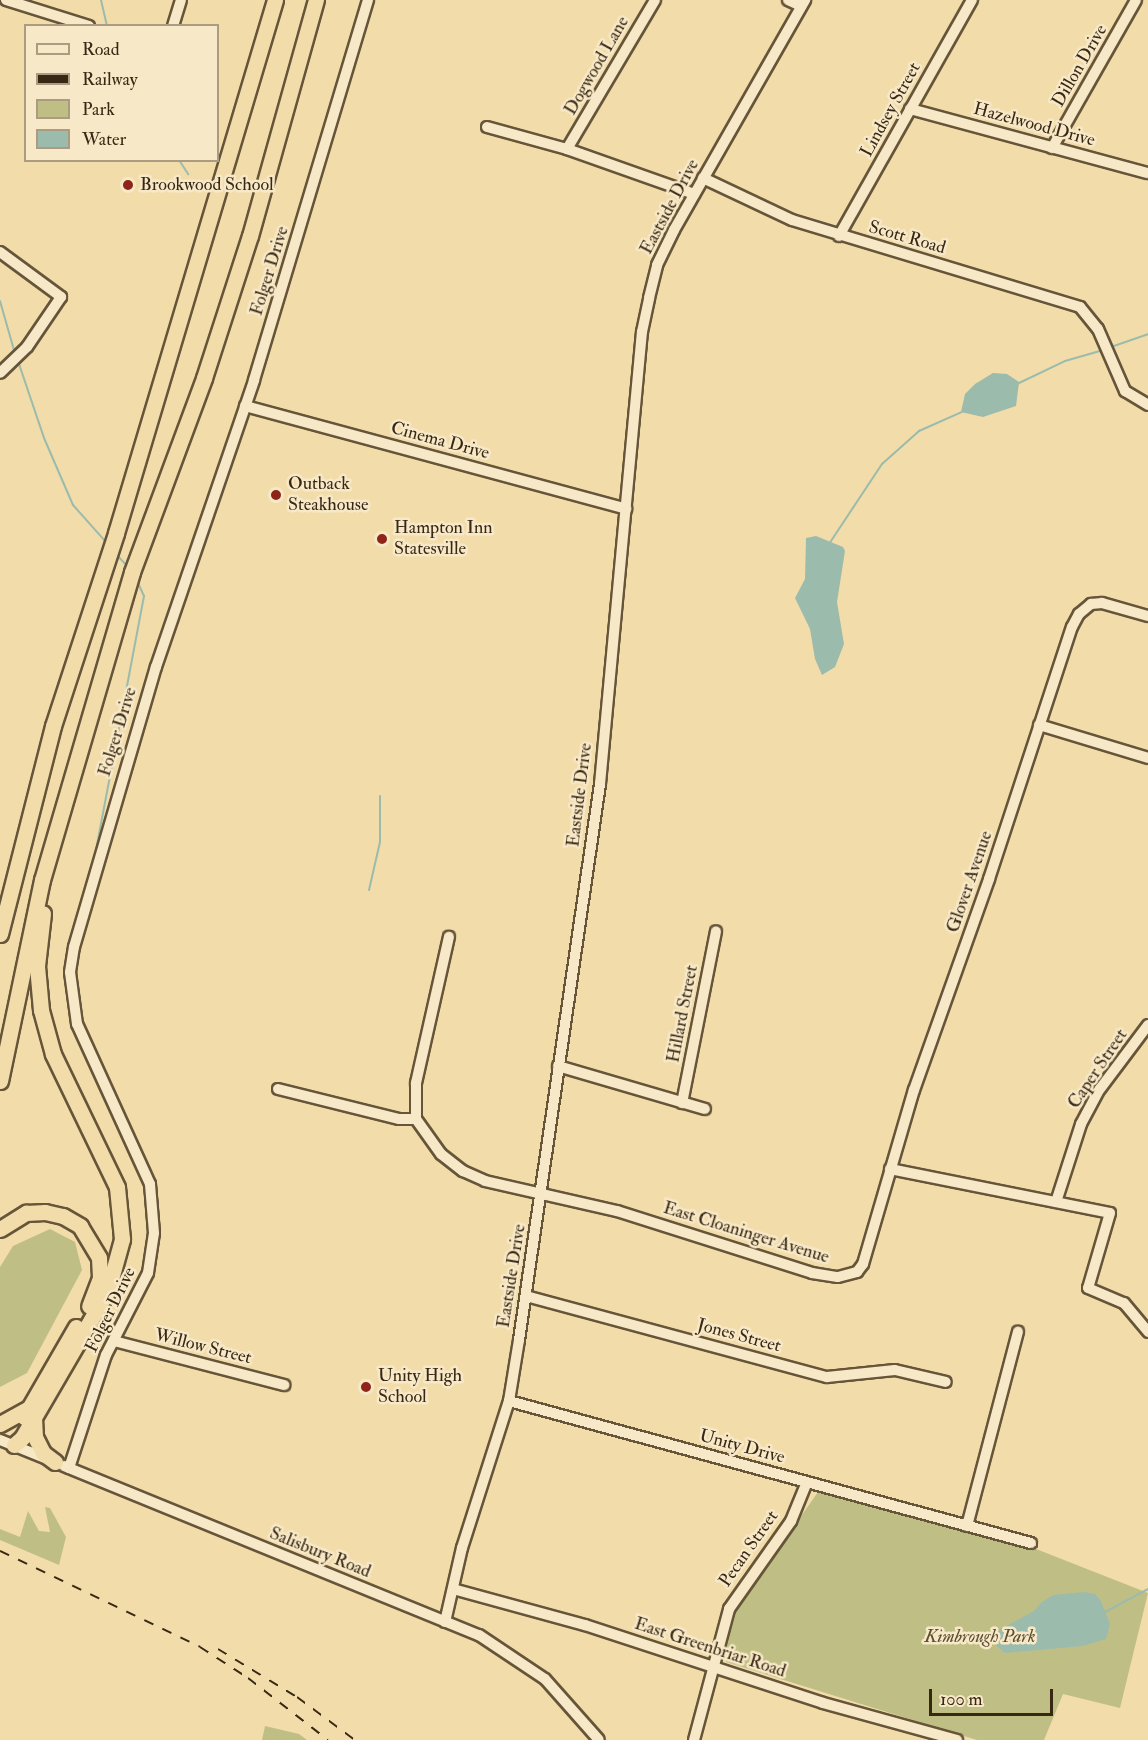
<!DOCTYPE html>
<style>
body{margin:0}
#map{position:relative;width:1148px;height:1740px;overflow:hidden;background:#f2dcaa;font-family:"IM FELL Double Pica",serif}
div>[style]{position:absolute}
.green>*{inset:0;background:#bfbf85}
.water>*{inset:0;background:#9bbbac}
.stream>*{height:2px;margin:-1px;padding:0 1px;transform-origin:1px;border-radius:1px;background:#9bbbac}
.roads{filter:drop-shadow(2px 0 #665539) drop-shadow(-2px 0 #665539) drop-shadow(0 2px #665539) drop-shadow(0 -2px #665539)}
.minor>*{height:10px;margin:-5px;padding:0 5px;transform-origin:5px;border-radius:5px;background:#f7e8c8}
.highway>*{height:15px;margin:-7.5px;padding:0 7.5px;transform-origin:7.5px;border-radius:7.5px;background:#f2dcaa}
.rail>*{height:2px;margin-top:-1px;transform-origin:0;background:repeating-linear-gradient(90deg,#382813 0 10px,transparent 0 20px)}
.dots>*{width:16px;height:16px;translate:-50% -50%;box-sizing:border-box;border:3px solid #f7e8c8;border-radius:50%}
span{translate:-50% -50%;white-space:nowrap;text-align:center;line-height:1.15;-webkit-text-stroke:5px #f7e8c8;paint-order:stroke}
.street-label{font-size:18px;color:#382813}
.poi-label{font-size:18px;color:#382813}
.left{translate:0 -50%;text-align:left}
.park-label{font-size:18px;color:#5a4e30;font-style:italic}
.legend{position:absolute;left:24px;top:24px;width:195px;height:138px;box-sizing:border-box;background:#f7e8c8;border:2px solid #ab9b80;margin:0;padding:8px 10px;list-style:none;font-size:18px;color:#382813}
.legend li{display:flex;align-items:center;gap:12px;height:30px}
.legend b{width:30px;border:2px solid #ab9b80}
.scale{position:absolute;left:929px;top:1689px;width:124px;height:27px;box-sizing:border-box;border:3px solid #382813;border-top:0;padding-left:8px;font-size:18px;line-height:21px;white-space:nowrap;color:#382813;-webkit-text-stroke:4px #f7e8c8;paint-order:stroke}
</style>
<div id="map">
<div class="green">
<div style="clip-path:polygon(50px 1229px,75px 1242px,82px 1270px,27px 1373px,0 1387px,0 1267px,13px 1246px)"></div>
<div style="clip-path:polygon(818px 1492px,1031px 1547px,1148px 1593px,1120px 1708px,1063px 1694px,1044px 1740px,977px 1740px,726px 1662px,725px 1648px,736px 1609px)"></div>
<div style="clip-path:polygon(45px 1507px,50px 1508px,66px 1537px,59px 1565px,0 1540px,0 1529px,20px 1537px,28px 1511px,39px 1531px,50px 1532px)"></div>
<div style="clip-path:polygon(265px 1726px,299px 1734px,307px 1740px,262px 1740px)"></div>
</div>
<div class="water">
<div style="clip-path:polygon(1007px 374px,1019px 382px,1016px 406px,983px 417px,961px 412px,965px 394px,975px 384px,993px 373px)"></div>
<div style="clip-path:polygon(816px 536px,843px 547px,845px 551px,837px 602px,844px 644px,835px 667px,822px 675px,815px 659px,810px 629px,795px 598px,805px 579px,806px 538px)"></div>
<div style="clip-path:polygon(1084px 1592px,1095px 1594px,1101px 1601px,1110px 1624px,1106px 1639px,1083px 1646px,1005px 1653px,997px 1646px,999px 1630px,1034px 1611px,1042px 1602px,1053px 1595px)"></div>
</div>
<div class="stream">
<div style="left:101px;top:0;width:27px;rotate:77deg"></div>
<div style="left:179px;top:160px;width:17px;rotate:57deg"></div>
<div style="left:0;top:301px;width:51px;rotate:74.1deg"></div>
<div style="left:1111px;top:347px;width:39px;rotate:-19deg"></div>
<div style="left:19px;top:364px;width:78px;rotate:71.3deg"></div>
<div style="left:44px;top:438px;width:73px;rotate:66.6deg"></div>
<div style="left:73px;top:505px;width:50px;rotate:48.3deg"></div>
<div style="left:1017px;top:384px;width:53px;rotate:-25.6deg"></div>
<div style="left:1065px;top:361px;width:40px;rotate:-16deg"></div>
<div style="left:829px;top:544px;width:96px;rotate:-56.5deg"></div>
<div style="left:882px;top:464px;width:50px;rotate:-41.7deg"></div>
<div style="left:919px;top:431px;width:49px;rotate:-24deg"></div>
<div style="left:115px;top:553px;width:19px;rotate:47deg"></div>
<div style="left:93px;top:866px;width:275px;rotate:-79.3deg"></div>
<div style="left:144px;top:596px;width:19px;rotate:-115deg"></div>
<div style="left:369px;top:890px;width:49px;rotate:-77.1deg"></div>
<div style="left:380px;top:842px;width:46px;rotate:-90deg"></div>
<div style="left:1105px;top:1612px;width:49px;rotate:-28.1deg"></div>
</div>
<div class="roads">
<div class="minor">
<div style="left:6px;top:0;width:87px;rotate:17.4deg"></div>
<div style="left:788px;top:0;width:14px;rotate:25deg"></div>
<div style="left:173px;top:26px;width:27px;rotate:-73deg"></div>
<div style="left:910px;top:109px;width:246px;rotate:15.1deg"></div>
<div style="left:487px;top:127px;width:83px;rotate:15.4deg"></div>
<div style="left:567px;top:149px;width:135px;rotate:19.5deg"></div>
<div style="left:1052px;top:148px;width:170px;rotate:-60.4deg"></div>
<div style="left:567px;top:149px;width:173px;rotate:-59.4deg"></div>
<div style="left:703px;top:178px;width:98px;rotate:25.3deg"></div>
<div style="left:792px;top:220px;width:301px;rotate:16.8deg"></div>
<div style="left:1080px;top:307px;width:28px;rotate:51deg"></div>
<div style="left:1098px;top:329px;width:68px;rotate:66.5deg"></div>
<div style="left:1125px;top:391px;width:27px;rotate:31deg"></div>
<div style="left:839px;top:236px;width:271px;rotate:-60.6deg"></div>
<div style="left:0;top:252px;width:76px;rotate:36.4deg"></div>
<div style="left:61px;top:297px;width:60px;rotate:124.2deg"></div>
<div style="left:27px;top:347px;width:37px;rotate:136deg"></div>
<div style="left:245px;top:406px;width:395px;rotate:15.1deg"></div>
<div style="left:1039px;top:725px;width:114px;rotate:16.8deg"></div>
<div style="left:558px;top:1066px;width:153px;rotate:16.3deg"></div>
<div style="left:278px;top:1089px;width:125px;rotate:13.9deg"></div>
<div style="left:399px;top:1119px;width:17px"></div>
<div style="left:416px;top:1119px;width:43px;rotate:54.5deg"></div>
<div style="left:441px;top:1154px;width:28px;rotate:38deg"></div>
<div style="left:463px;top:1171px;width:24px;rotate:24deg"></div>
<div style="left:485px;top:1181px;width:135px;rotate:12.8deg"></div>
<div style="left:617px;top:1211px;width:205px;rotate:17.6deg"></div>
<div style="left:812px;top:1273px;width:26px;rotate:9deg"></div>
<div style="left:838px;top:1277px;width:20px;rotate:-15deg"></div>
<div style="left:857px;top:1272px;width:10px;rotate:-53deg"></div>
<div style="left:863px;top:1264px;width:181px;rotate:-73.7deg"></div>
<div style="left:914px;top:1090px;width:224px;rotate:-70.4deg"></div>
<div style="left:989px;top:879px;width:265px;rotate:-71.8deg"></div>
<div style="left:1072px;top:627px;width:15px;rotate:-62deg"></div>
<div style="left:1079px;top:614px;width:16px;rotate:-40deg"></div>
<div style="left:1091px;top:604px;width:11px;rotate:-5deg"></div>
<div style="left:1102px;top:603px;width:48px;rotate:15.8deg"></div>
<div style="left:682px;top:1103px;width:175px;rotate:-78.8deg"></div>
<div style="left:416px;top:1119px;width:36px;rotate:-90deg"></div>
<div style="left:416px;top:1083px;width:150px;rotate:-77.3deg"></div>
<div style="left:890px;top:1169px;width:224px;rotate:11.3deg"></div>
<div style="left:1110px;top:1213px;width:78px;rotate:106.3deg"></div>
<div style="left:1088px;top:1288px;width:39px;rotate:23deg"></div>
<div style="left:1124px;top:1303px;width:38px;rotate:50deg"></div>
<div style="left:1056px;top:1202px;width:82px;rotate:-72.2deg"></div>
<div style="left:1081px;top:1124px;width:40px;rotate:-62deg"></div>
<div style="left:1100px;top:1089px;width:80px;rotate:-53.1deg"></div>
<div style="left:526px;top:1296px;width:312px;rotate:15.1deg"></div>
<div style="left:827px;top:1377px;width:68px;rotate:-5.9deg"></div>
<div style="left:895px;top:1370px;width:52px;rotate:13.2deg"></div>
<div style="left:114px;top:1341px;width:176px;rotate:14.5deg"></div>
<div style="left:509px;top:1401px;width:541px;rotate:15.22deg"></div>
<div style="left:0;top:1440px;width:51px;rotate:22deg"></div>
<div style="left:64px;top:1466px;width:448px;rotate:22.2deg"></div>
<div style="left:479px;top:1635px;width:79px;rotate:33.7deg"></div>
<div style="left:545px;top:1679px;width:81px;rotate:48.5deg"></div>
<div style="left:69px;top:1468px;width:119px;rotate:-71.9deg"></div>
<div style="left:106px;top:1355px;width:92px;rotate:-62.9deg"></div>
<div style="left:148px;top:1273px;width:40px;rotate:-81.5deg"></div>
<div style="left:154px;top:1233px;width:49px;rotate:-94.7deg"></div>
<div style="left:150px;top:1184px;width:176px;rotate:-114.5deg"></div>
<div style="left:77px;top:1024px;width:52px;rotate:-97.7deg"></div>
<div style="left:70px;top:972px;width:25px;rotate:-81deg"></div>
<div style="left:74px;top:947px;width:292px;rotate:-73.7deg"></div>
<div style="left:156px;top:667px;width:303px;rotate:-71.1deg"></div>
<div style="left:254px;top:380px;width:397px;rotate:-73.3deg"></div>
<div style="left:967px;top:1526px;width:201px;rotate:-75.3deg"></div>
<div style="left:453px;top:1589px;width:137px;rotate:15.3deg"></div>
<div style="left:585px;top:1625px;width:250px;rotate:18.1deg"></div>
<div style="left:823px;top:1703px;width:139px;rotate:15.4deg"></div>
<div style="left:445px;top:1622px;width:76px;rotate:-77.1deg"></div>
<div style="left:462px;top:1548px;width:154px;rotate:-72.3deg"></div>
<div style="left:509px;top:1401px;width:62px;rotate:-80.7deg"></div>
<div style="left:519px;top:1340px;width:562px;rotate:-81.71deg"></div>
<div style="left:600px;top:784px;width:454px;rotate:-84.7deg"></div>
<div style="left:642px;top:332px;width:35px;rotate:-78deg"></div>
<div style="left:649px;top:298px;width:34px;rotate:-76deg"></div>
<div style="left:657px;top:265px;width:39px;rotate:-64deg"></div>
<div style="left:674px;top:230px;width:265px;rotate:-60.3deg"></div>
<div style="left:694px;top:1740px;width:136px;rotate:-75deg"></div>
<div style="left:729px;top:1609px;width:108px;rotate:-54.8deg"></div>
<div style="left:791px;top:1521px;width:42px;rotate:-67.7deg"></div>
</div>
<div class="highway">
<div style="left:0;top:934px;width:215px;rotate:-75.7deg"></div>
<div style="left:53px;top:726px;width:203px;rotate:-71.9deg"></div>
<div style="left:116px;top:533px;width:556px;rotate:-73.39deg"></div>
<div style="left:0;top:1081px;width:205px;rotate:-78.2deg"></div>
<div style="left:42px;top:880px;width:321px;rotate:-73.7deg"></div>
<div style="left:132px;top:572px;width:207px;rotate:-69.6deg"></div>
<div style="left:204px;top:378px;width:149px;rotate:-72.1deg"></div>
<div style="left:250px;top:236px;width:245px;rotate:-74.4deg"></div>
<div style="left:0;top:1229px;width:31px;rotate:-32deg"></div>
<div style="left:26px;top:1213px;width:19px;rotate:-3deg"></div>
<div style="left:45px;top:1212px;width:18px;rotate:13deg"></div>
<div style="left:63px;top:1216px;width:20px;rotate:30deg"></div>
<div style="left:80px;top:1226px;width:37px;rotate:59deg"></div>
<div style="left:99px;top:1258px;width:20px;rotate:87deg"></div>
<div style="left:100px;top:1278px;width:30px;rotate:111deg"></div>
<div style="left:24px;top:1417px;width:104px;rotate:-60deg"></div>
<div style="left:34px;top:1418px;width:19px;rotate:87deg"></div>
<div style="left:35px;top:1437px;width:18px;rotate:63deg"></div>
<div style="left:43px;top:1453px;width:15px;rotate:37deg"></div>
<div style="left:0;top:1424px;width:31px;rotate:-29deg"></div>
<div style="left:14px;top:1445px;width:11px;rotate:-41deg"></div>
<div style="left:22px;top:1438px;width:171px;rotate:-59.8deg"></div>
<div style="left:108px;top:1290px;width:53px;rotate:-74.6deg"></div>
<div style="left:122px;top:1239px;width:52px;rotate:-95.5deg"></div>
<div style="left:117px;top:1187px;width:148px;rotate:-115.7deg"></div>
<div style="left:53px;top:1054px;width:46px;rotate:-105.3deg"></div>
<div style="left:41px;top:1010px;width:44px;rotate:-95.2deg"></div>
<div style="left:37px;top:966px;width:53px;rotate:-83.5deg"></div>
</div>
</div>
<div class="rail">
<div style="left:0;top:1551px;width:222px;rotate:25.6deg"></div>
<div style="left:200px;top:1647px;width:57px;rotate:32.9deg"></div>
<div style="left:248px;top:1678px;width:101px;rotate:37.8deg"></div>
<div style="left:218px;top:1649px;width:92px;rotate:31.3deg"></div>
<div style="left:297px;top:1697px;width:72px;rotate:36.6deg"></div>
</div>
<div class="dots">
<div style="left:128px;top:185px;background:#8f2418"></div>
<div style="left:276px;top:495px;background:#8f2418"></div>
<div style="left:382px;top:539px;background:#8f2418"></div>
<div style="left:366px;top:1387px;background:#8f2418"></div>
</div>
<div class="street-label">
<span style="left:597px;top:66px;rotate:-60deg">Dogwood Lane</span>
<span style="left:1080px;top:66px;rotate:-60deg">Dillon Drive</span>
<span style="left:891px;top:110px;rotate:-61deg">Lindsey Street</span>
<span style="left:1034px;top:125px;rotate:15deg">Hazelwood Drive</span>
<span style="left:670px;top:207px;rotate:-62deg">Eastside Drive</span>
<span style="left:907px;top:238px;rotate:16deg">Scott Road</span>
<span style="left:270px;top:271px;rotate:-73deg">Folger Drive</span>
<span style="left:440px;top:441px;rotate:15deg">Cinema Drive</span>
<span style="left:118px;top:732px;rotate:-73deg">Folger Drive</span>
<span style="left:580px;top:795px;rotate:-83deg">Eastside Drive</span>
<span style="left:970px;top:882px;rotate:-71deg">Glover Avenue</span>
<span style="left:683px;top:1014px;rotate:-79deg">Hillard Street</span>
<span style="left:1098px;top:1069px;rotate:-56deg">Caper Street</span>
<span style="left:746px;top:1233px;rotate:17deg">East Cloaninger Avenue</span>
<span style="left:512px;top:1276px;rotate:-81deg">Eastside Drive</span>
<span style="left:111px;top:1310px;rotate:-64deg">Folger Drive</span>
<span style="left:739px;top:1336px;rotate:15deg">Jones Street</span>
<span style="left:203px;top:1347px;rotate:14deg">Willow Street</span>
<span style="left:742px;top:1447px;rotate:15deg">Unity Drive</span>
<span style="left:749px;top:1549px;rotate:-55deg">Pecan Street</span>
<span style="left:320px;top:1553px;rotate:22deg">Salisbury Road</span>
<span style="left:710px;top:1648px;rotate:18deg">East Greenbriar Road</span>
</div>
<div class="poi-label">
<span class="left" style="left:140px;top:185px">Brookwood School</span>
<span class="left" style="left:288px;top:495px">Outback<br>Steakhouse</span>
<span class="left" style="left:394px;top:539px">Hampton Inn<br>Statesville</span>
<span class="left" style="left:378px;top:1387px">Unity High<br>School</span>
</div>
<div class="park-label">
<span style="left:980px;top:1637px">Kimbrough Park</span>
</div>
<ul class="legend">
<li><b style="height:8px;background:#f7e8c8"></b>Road</li>
<li><b style="height:8px;background:#382813"></b>Railway</li>
<li><b style="height:16px;background:#bfbf85"></b>Park</li>
<li><b style="height:16px;background:#9bbbac"></b>Water</li>
</ul>
<div class="scale">100 m</div>
</div>
